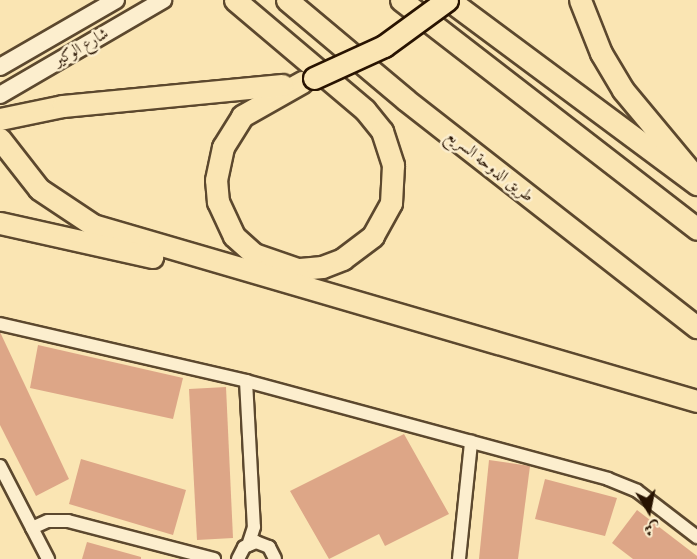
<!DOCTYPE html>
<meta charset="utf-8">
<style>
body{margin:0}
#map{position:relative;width:697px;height:559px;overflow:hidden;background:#fae5b3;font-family:"IM FELL Great Primer",Amiri,serif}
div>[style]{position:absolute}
.building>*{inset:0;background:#dda687}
.roads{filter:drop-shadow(2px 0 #5c482e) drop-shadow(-2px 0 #5c482e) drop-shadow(0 2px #5c482e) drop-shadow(0 -2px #5c482e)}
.street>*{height:12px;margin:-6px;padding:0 6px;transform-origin:6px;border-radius:6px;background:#fceece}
.secondary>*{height:16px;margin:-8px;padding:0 8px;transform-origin:8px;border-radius:8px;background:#fceece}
.highway>*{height:21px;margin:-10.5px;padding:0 10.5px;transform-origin:10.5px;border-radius:10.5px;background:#fae5b3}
.bridges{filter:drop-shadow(2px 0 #281301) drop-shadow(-2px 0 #281301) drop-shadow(0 2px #281301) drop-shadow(0 -2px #281301)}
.highway-bridge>*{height:21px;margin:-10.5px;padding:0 10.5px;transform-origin:10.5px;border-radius:10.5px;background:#fae5b3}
span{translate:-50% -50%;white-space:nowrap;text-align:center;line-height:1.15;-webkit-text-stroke:5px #fceece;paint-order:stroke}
.street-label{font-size:16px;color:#281301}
.north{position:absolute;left:619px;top:481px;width:60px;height:60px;-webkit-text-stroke:4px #fceece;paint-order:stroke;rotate:170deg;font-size:16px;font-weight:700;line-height:24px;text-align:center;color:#281301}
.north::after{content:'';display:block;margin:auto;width:21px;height:27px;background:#281301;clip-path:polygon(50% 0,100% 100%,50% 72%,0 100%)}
</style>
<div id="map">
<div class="building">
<div style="clip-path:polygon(0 332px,69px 479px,36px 496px,0 425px)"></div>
<div style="clip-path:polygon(38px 345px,183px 378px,173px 419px,30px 388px)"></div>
<div style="clip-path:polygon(226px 387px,233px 538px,197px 540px,189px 389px)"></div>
<div style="clip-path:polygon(404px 434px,449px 514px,385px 546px,379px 534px,329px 559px,290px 491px)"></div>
<div style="clip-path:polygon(81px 459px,186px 490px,173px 535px,69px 504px)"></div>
<div style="clip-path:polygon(489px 460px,530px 466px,518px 559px,479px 559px)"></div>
<div style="clip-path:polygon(545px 479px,617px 498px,605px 536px,535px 519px)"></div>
<div style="clip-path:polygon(637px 510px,697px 556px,697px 559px,633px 559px,612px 543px)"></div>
<div style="clip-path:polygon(87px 542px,141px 557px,141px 559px,82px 559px)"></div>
</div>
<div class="roads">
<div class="street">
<div style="left:0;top:324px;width:253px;rotate:13deg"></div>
<div style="left:246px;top:381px;width:375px;rotate:15.1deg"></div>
<div style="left:608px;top:479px;width:31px;rotate:22deg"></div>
<div style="left:637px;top:491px;width:76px;rotate:37.5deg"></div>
<div style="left:246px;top:381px;width:146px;rotate:86.9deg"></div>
<div style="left:254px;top:527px;width:19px;rotate:108deg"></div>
<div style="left:0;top:466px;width:105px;rotate:62.7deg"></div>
<div style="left:32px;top:528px;width:17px;rotate:-24deg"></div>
<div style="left:48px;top:521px;width:20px"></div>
<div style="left:68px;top:521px;width:151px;rotate:14.6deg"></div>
<div style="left:238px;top:559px;width:13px;rotate:-63deg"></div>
<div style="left:244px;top:547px;width:13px;rotate:-23deg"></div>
<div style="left:256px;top:542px;width:14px;rotate:21deg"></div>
<div style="left:269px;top:547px;width:13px;rotate:63deg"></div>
<div style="left:459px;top:559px;width:118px;rotate:-84.1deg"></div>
</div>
<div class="secondary">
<div style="left:0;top:67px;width:134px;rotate:-30deg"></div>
<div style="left:0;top:95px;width:189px;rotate:-30.2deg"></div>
</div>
<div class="highway">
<div style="left:235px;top:0;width:170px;rotate:40.2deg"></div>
<div style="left:365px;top:110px;width:27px;rotate:51deg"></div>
<div style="left:382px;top:131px;width:36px;rotate:72deg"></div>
<div style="left:393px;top:165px;width:38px;rotate:93deg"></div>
<div style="left:391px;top:203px;width:38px;rotate:119deg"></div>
<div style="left:373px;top:236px;width:38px;rotate:143deg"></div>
<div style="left:343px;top:259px;width:22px;rotate:159deg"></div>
<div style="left:322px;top:267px;width:25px;rotate:175deg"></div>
<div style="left:297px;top:269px;width:46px;rotate:-160.8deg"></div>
<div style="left:254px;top:254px;width:27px;rotate:-138deg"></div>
<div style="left:234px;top:236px;width:38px;rotate:-115deg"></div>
<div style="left:218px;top:202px;width:22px;rotate:-95deg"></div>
<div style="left:216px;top:180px;width:34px;rotate:-78deg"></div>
<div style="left:223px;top:147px;width:36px;rotate:-58deg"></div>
<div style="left:242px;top:116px;width:69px;rotate:-29.5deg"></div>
<div style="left:287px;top:0;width:155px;rotate:40deg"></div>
<div style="left:406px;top:100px;width:369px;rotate:38deg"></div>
<div style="left:401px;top:0;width:374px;rotate:37.7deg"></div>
<div style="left:449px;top:0;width:309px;rotate:36.6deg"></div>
<div style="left:580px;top:0;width:57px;rotate:68.4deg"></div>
<div style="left:601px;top:53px;width:43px;rotate:59.3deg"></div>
<div style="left:623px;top:90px;width:102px;rotate:50.2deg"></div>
<div style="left:0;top:119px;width:64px;rotate:-11.7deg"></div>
<div style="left:63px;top:106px;width:220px;rotate:-5.5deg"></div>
<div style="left:0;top:139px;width:63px;rotate:52deg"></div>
<div style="left:39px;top:189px;width:65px;rotate:33.7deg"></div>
<div style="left:93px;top:225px;width:629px;rotate:16.25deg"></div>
<div style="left:0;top:223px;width:156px;rotate:12.6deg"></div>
</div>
</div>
<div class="bridges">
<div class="highway-bridge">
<div style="left:314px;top:78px;width:77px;rotate:-24.6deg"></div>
<div style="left:384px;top:46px;width:78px;rotate:-36.1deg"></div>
</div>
</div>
<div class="street-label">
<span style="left:81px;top:47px;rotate:-30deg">شارع الوكير</span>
<span style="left:490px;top:166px;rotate:38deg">طريق الدوحة السريع</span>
</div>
<div class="north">ش</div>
</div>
